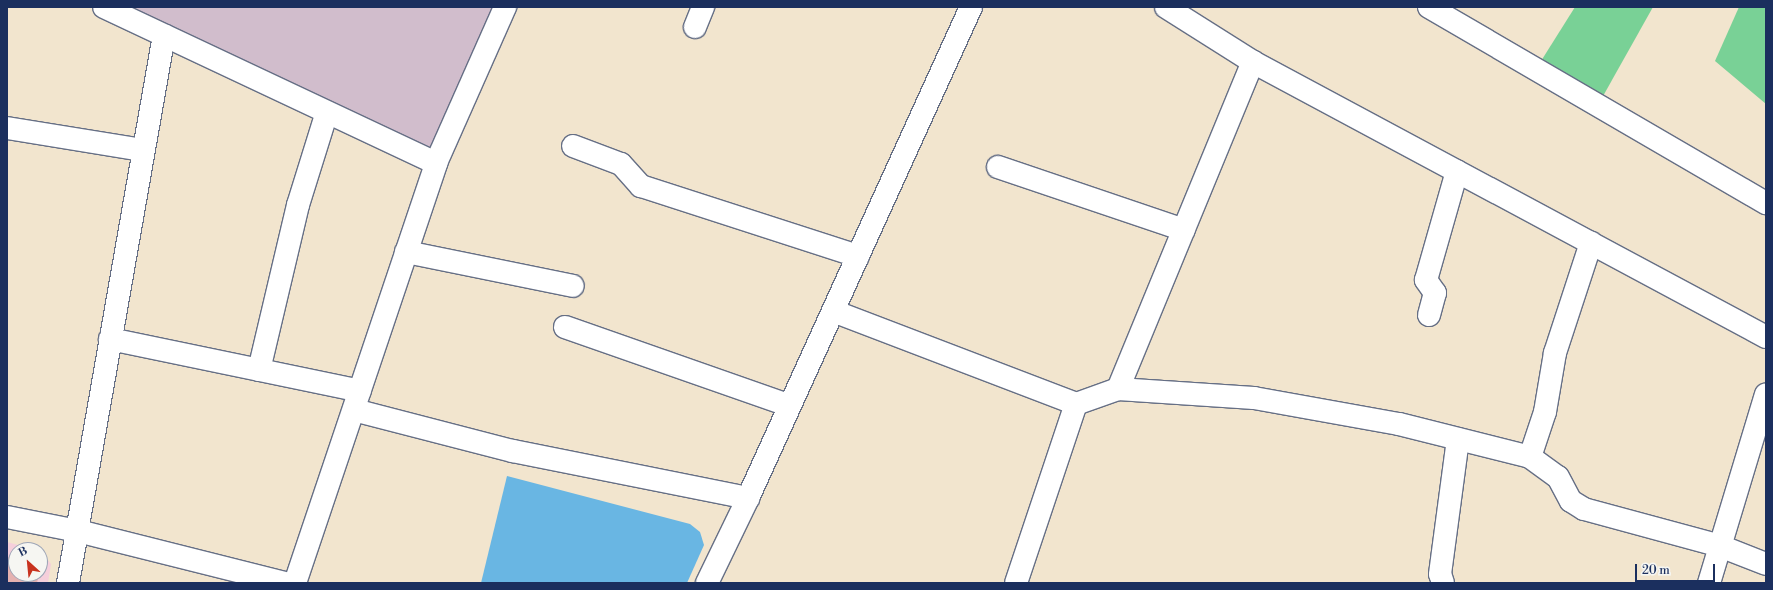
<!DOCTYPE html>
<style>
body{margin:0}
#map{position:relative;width:1773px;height:590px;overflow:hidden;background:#f2e5ce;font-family:"Libre Bodoni",serif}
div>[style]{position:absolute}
.built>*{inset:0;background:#f5cfdb}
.industrial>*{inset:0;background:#d1bdcc}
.green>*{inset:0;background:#79d196}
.water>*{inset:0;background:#69b6e3}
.building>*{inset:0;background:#e5b1b0}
.roads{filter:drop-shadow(1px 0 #666f85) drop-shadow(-1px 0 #666f85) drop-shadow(0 1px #666f85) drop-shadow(0 -1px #666f85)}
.minor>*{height:22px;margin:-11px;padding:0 11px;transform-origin:11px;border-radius:11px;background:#fff}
span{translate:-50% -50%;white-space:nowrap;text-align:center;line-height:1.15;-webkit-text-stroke:3.5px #f6f6f2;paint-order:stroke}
.frame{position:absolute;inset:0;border:8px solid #1b2f5e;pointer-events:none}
.north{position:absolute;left:8px;top:542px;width:40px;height:40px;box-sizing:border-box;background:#f6f6f2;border:1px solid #9ea6b7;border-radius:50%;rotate:333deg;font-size:11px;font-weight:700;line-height:16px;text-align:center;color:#1b2f5e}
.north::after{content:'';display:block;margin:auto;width:14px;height:18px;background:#c8321e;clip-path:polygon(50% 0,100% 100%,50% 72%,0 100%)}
.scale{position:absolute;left:1635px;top:564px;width:80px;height:18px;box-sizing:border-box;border:2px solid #1b2f5e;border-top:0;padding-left:5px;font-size:12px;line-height:14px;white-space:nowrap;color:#1b2f5e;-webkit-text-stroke:3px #f6f6f2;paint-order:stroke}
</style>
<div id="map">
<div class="built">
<div style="clip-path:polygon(7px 542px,37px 550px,16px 550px,16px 574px,40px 574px,40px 551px,51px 564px,48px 583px,7px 583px)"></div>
</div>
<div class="industrial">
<div style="clip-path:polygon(104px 7px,505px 7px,436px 163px)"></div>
</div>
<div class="green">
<div style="clip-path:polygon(1575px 7px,1653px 7px,1598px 105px,1536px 69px)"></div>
<div style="clip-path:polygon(1739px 7px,1766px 7px,1766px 104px,1715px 61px)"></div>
</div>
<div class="water">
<div style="clip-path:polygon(507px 476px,690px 524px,700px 532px,704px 545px,687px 583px,481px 583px)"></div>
</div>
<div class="building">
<div style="clip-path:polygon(7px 557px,16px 559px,16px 574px,39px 574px,37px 583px,7px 583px)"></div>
</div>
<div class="roads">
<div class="minor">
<div style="left:104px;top:7px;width:367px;rotate:25.2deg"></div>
<div style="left:1166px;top:7px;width:103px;rotate:32.3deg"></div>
<div style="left:1253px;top:62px;width:582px;rotate:28.19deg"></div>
<div style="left:1429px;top:7px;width:390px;rotate:30.2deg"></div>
<div style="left:695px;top:27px;width:22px;rotate:-68deg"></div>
<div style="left:7px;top:128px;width:138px;rotate:9.2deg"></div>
<div style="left:573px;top:146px;width:51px;rotate:20.6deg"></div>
<div style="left:621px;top:164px;width:30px;rotate:48deg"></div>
<div style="left:641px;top:186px;width:228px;rotate:17.9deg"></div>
<div style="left:998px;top:167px;width:196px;rotate:18.7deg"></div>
<div style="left:406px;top:252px;width:170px;rotate:11.5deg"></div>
<div style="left:833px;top:311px;width:260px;rotate:20.9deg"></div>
<div style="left:1429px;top:315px;width:23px;rotate:-75deg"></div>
<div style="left:1435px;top:293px;width:16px;rotate:-125deg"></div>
<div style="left:1426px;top:280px;width:113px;rotate:-74.1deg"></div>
<div style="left:565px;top:327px;width:238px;rotate:19.3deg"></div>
<div style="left:110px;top:339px;width:255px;rotate:11.7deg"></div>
<div style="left:259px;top:370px;width:170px;rotate:-76.7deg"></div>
<div style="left:298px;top:205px;width:97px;rotate:-72.7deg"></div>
<div style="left:1118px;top:389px;width:136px;rotate:3.8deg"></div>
<div style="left:1254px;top:398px;width:147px;rotate:10.2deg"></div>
<div style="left:1399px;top:424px;width:135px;rotate:14.1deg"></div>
<div style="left:1530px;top:457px;width:34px;rotate:36deg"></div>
<div style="left:1558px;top:477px;width:27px;rotate:62deg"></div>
<div style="left:1571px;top:501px;width:15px;rotate:32deg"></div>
<div style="left:1584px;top:509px;width:141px;rotate:15.2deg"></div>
<div style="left:1720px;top:546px;width:49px;rotate:21.4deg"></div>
<div style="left:354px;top:410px;width:164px;rotate:14.5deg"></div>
<div style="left:513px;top:451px;width:240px;rotate:11.3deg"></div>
<div style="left:1530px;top:457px;width:47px;rotate:-71.6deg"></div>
<div style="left:1545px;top:412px;width:60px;rotate:-80.4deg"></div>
<div style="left:1555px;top:353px;width:116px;rotate:-71.9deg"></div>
<div style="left:7px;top:517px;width:72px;rotate:11.2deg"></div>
<div style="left:78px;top:531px;width:213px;rotate:14.1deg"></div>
<div style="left:68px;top:583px;width:556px;rotate:-80.06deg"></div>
<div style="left:295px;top:583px;width:443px;rotate:-71.4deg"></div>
<div style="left:436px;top:163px;width:171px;rotate:-66.1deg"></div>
<div style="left:707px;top:583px;width:94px;rotate:-64.2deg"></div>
<div style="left:748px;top:498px;width:539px;rotate:-65.57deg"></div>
<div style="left:1016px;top:583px;width:189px;rotate:-71.5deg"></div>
<div style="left:1076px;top:404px;width:45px;rotate:-19.7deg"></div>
<div style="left:1118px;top:389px;width:354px;rotate:-67.6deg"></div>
<div style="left:1443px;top:583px;width:9px;rotate:-108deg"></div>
<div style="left:1440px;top:574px;width:136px;rotate:-82.4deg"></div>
<div style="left:1709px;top:583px;width:197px;rotate:-73.2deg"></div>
</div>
</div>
<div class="frame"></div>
<div class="north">B</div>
<div class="scale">20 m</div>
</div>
